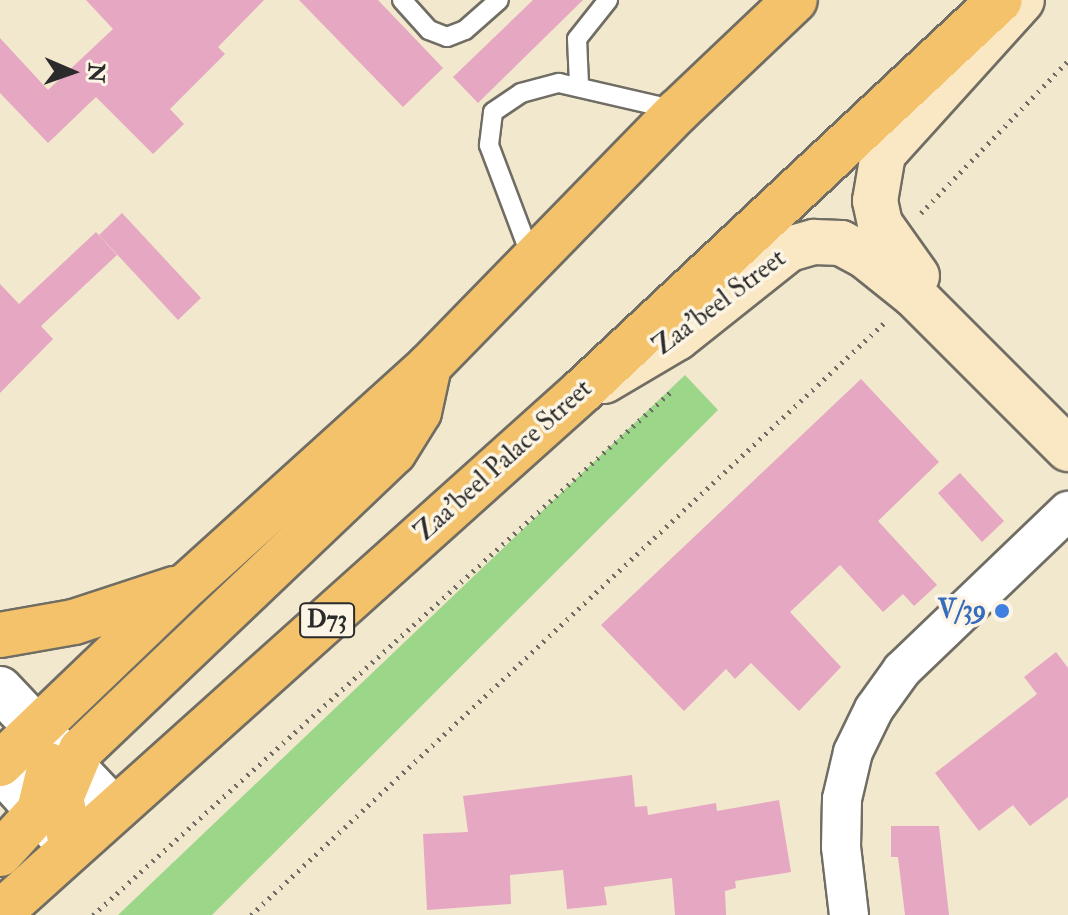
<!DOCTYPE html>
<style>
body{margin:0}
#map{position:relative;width:1068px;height:915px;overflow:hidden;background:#f1e8cd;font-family:"IM FELL Double Pica",serif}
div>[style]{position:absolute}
.green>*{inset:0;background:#9bd689}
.building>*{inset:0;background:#e6a7c2}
.path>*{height:5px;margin-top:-2.5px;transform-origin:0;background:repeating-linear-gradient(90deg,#706d64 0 2px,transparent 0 8px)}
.roads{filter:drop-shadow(2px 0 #706d64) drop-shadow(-2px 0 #706d64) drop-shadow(0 2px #706d64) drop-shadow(0 -2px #706d64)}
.service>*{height:18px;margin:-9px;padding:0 9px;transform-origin:9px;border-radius:9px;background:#fff}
.minor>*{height:38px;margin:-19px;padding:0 19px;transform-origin:19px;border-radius:19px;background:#fff}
.tertiary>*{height:44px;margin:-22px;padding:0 22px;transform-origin:22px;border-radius:22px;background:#fff}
.secondary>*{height:44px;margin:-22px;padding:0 22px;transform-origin:22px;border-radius:22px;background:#fae7c3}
.primary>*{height:44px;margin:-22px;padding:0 22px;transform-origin:22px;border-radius:22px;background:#f3c26a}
.dots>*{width:22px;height:22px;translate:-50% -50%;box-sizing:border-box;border:4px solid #fcf5e5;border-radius:50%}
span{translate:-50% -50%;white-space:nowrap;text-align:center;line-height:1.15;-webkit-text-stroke:7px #fcf5e5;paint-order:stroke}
.shield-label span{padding:2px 6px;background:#fcf5e5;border:2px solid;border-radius:6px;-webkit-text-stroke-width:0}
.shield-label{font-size:24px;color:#2b2b2b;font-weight:700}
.street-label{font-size:26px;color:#2b2b2b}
.shop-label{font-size:26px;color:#366cbe;font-weight:700}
.right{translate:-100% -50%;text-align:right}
.north{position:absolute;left:32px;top:32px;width:80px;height:80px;-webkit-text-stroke:6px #fcf5e5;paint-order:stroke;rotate:92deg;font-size:22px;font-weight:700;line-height:32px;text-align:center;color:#2b2b2b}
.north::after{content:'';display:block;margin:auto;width:28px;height:36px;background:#2b2b2b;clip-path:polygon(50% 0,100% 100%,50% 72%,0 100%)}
</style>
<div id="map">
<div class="green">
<div style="clip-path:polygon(685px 375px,718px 410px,212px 915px,118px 915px)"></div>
</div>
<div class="building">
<div style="clip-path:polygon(86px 0,264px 0,218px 47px,225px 54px,170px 109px,184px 124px,153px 154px,96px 97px,48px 143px,0 93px,0 38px,48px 90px,113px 29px)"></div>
<div style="clip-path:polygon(299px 0,378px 0,443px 68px,403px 107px)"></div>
<div style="clip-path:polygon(533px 0,583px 0,478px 103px,453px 77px)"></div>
<div style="clip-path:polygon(122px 213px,201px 298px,178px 320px,99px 235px)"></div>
<div style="clip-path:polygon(96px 232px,117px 255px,41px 326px,53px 339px,0 393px,0 284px,19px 304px)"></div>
<div style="clip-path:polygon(861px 379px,939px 462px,878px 521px,937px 585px,914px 606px,903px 594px,883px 612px,840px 565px,790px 612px,841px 667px,799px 711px,751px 663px,735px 679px,726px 669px,684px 711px,601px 625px)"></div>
<div style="clip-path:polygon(960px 473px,1004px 521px,982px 542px,938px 493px)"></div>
<div style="clip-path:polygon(1056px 652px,1068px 668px,1068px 797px,1030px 826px,1013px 805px,979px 831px,935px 773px,1037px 694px,1024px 677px)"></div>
<div style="clip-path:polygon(632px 775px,635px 807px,647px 806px,648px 815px,716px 803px,717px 811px,779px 800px,791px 872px,735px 881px,736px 888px,725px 891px,726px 915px,675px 915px,672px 878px,604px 887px,607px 905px,567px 909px,563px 870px,510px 875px,511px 904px,427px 910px,423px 834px,468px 832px,463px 796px)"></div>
<div style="clip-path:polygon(891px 826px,939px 826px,949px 915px,905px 915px,898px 857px,891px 857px)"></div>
</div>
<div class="path">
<div style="left:921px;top:213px;width:211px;rotate:-46deg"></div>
<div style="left:93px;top:915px;width:782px;rotate:-42.15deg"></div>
<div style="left:251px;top:915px;width:867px;rotate:-43.08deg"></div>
</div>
<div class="roads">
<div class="service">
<div style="left:402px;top:0;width:40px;rotate:48deg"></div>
<div style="left:429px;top:30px;width:19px;rotate:21deg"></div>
<div style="left:447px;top:37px;width:19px;rotate:-21deg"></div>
<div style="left:465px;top:30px;width:45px;rotate:-41.4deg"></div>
<div style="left:579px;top:84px;width:45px;rotate:-92.5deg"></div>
<div style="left:577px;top:39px;width:50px;rotate:-51.5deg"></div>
<div style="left:532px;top:259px;width:122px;rotate:-110.7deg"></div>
<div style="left:489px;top:145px;width:33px;rotate:-83deg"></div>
<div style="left:493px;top:112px;width:34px;rotate:-34deg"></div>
<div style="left:521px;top:93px;width:39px;rotate:-15deg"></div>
<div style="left:559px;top:83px;width:120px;rotate:13deg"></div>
</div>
<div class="minor">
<div style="left:849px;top:915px;width:68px;rotate:-96.7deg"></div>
<div style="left:841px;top:847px;width:48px;rotate:-88.8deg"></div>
<div style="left:842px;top:799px;width:48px;rotate:-76.8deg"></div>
<div style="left:853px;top:752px;width:48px;rotate:-64deg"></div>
<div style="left:874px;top:709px;width:48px;rotate:-54.3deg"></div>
<div style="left:902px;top:670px;width:230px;rotate:-43.8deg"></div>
</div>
<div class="tertiary">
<div style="left:0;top:689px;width:166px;rotate:46.7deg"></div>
<div style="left:0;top:768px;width:90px;rotate:48.2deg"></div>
</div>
<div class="secondary">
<div style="left:917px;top:276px;width:64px;rotate:-125.4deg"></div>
<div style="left:880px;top:224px;width:24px;rotate:-102deg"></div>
<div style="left:875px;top:201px;width:48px;rotate:-80.3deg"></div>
<div style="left:883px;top:154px;width:207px;rotate:-47.9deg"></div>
<div style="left:604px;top:381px;width:85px;rotate:-30.5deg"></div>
<div style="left:677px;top:338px;width:143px;rotate:-38.5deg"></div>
<div style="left:789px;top:249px;width:26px;rotate:-16deg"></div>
<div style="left:814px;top:242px;width:27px;rotate:2deg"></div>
<div style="left:841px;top:243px;width:26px;rotate:28deg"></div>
<div style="left:864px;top:255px;width:64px;rotate:38.7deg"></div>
<div style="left:914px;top:295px;width:218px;rotate:45deg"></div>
</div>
<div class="primary">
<div style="left:0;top:635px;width:75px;rotate:-10deg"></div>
<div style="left:74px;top:622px;width:105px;rotate:-18.3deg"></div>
<div style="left:0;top:764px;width:260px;rotate:-43.8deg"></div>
<div style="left:188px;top:584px;width:325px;rotate:-42.1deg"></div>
<div style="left:429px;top:366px;width:356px;rotate:-45.7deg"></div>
<div style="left:678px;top:111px;width:161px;rotate:-43.5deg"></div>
<div style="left:72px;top:848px;width:51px;rotate:-102.4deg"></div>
<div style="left:61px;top:798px;width:52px;rotate:-67.4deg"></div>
<div style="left:81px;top:750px;width:432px;rotate:-43.6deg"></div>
<div style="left:394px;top:452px;width:47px;rotate:-58deg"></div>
<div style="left:419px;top:412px;width:47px;rotate:-77.7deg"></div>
<div style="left:0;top:854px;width:58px;rotate:-47.8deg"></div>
<div style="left:39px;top:811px;width:47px;rotate:-76.6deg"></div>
<div style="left:0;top:913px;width:782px;rotate:-41.89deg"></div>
<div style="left:582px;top:391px;width:572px;rotate:-43.09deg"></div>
</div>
</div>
<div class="dots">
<div style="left:1002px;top:611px;background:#3f7fe0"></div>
</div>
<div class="shield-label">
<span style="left:327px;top:620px">D73</span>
</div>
<div class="street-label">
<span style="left:720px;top:303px;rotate:-37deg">Zaa'beel Street</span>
<span style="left:504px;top:461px;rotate:-42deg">Zaa'beel Palace Street</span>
</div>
<div class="shop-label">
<span class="right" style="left:986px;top:611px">V/39</span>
</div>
<div class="north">N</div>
</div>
